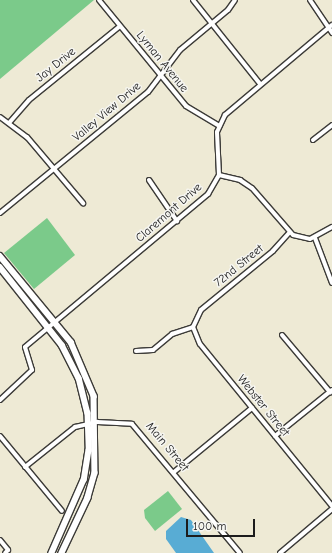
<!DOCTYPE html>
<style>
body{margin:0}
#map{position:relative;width:332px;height:553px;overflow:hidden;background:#eeead5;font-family:"Comic Neue",sans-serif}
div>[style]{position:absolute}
.green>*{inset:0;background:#7bca8a}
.water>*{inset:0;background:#58acd4}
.roads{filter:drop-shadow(1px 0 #3c3b38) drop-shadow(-1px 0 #3c3b38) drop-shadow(0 1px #3c3b38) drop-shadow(0 -1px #3c3b38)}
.minor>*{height:4px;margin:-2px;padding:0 2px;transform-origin:2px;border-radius:2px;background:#fff}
.secondary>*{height:5.5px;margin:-2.75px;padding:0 2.75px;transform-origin:2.75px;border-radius:2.75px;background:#fff}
span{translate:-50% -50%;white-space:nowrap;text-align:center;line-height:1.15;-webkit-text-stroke:3px #f6f6f2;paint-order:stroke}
.street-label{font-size:12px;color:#1c1c1c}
.scale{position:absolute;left:186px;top:519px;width:69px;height:18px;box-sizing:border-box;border:2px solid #1c1c1c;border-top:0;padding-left:5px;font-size:12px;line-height:14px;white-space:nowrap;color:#1c1c1c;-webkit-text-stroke:3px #f6f6f2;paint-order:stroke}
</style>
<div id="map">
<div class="green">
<div style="clip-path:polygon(0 0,94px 0,0 79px)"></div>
<div style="clip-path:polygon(47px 218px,75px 255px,34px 289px,4px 253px)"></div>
<div style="clip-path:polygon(168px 491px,182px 509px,155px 531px,145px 518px,144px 510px)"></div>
</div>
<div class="water">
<div style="clip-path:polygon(181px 517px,191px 520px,214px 553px,176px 553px,166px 539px,166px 531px)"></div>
</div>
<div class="roads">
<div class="minor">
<div style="left:99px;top:0;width:137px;rotate:50.6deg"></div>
<div style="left:186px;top:106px;width:39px;rotate:31deg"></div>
<div style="left:193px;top:0;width:107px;rotate:51.4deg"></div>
<div style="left:310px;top:0;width:40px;rotate:56deg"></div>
<div style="left:0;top:117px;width:34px;rotate:37deg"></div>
<div style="left:27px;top:137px;width:87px;rotate:49.7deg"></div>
<div style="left:9px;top:123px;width:30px;rotate:-49deg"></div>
<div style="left:29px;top:100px;width:117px;rotate:-39.1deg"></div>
<div style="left:313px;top:140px;width:24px;rotate:-38deg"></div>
<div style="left:219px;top:175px;width:22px;rotate:13deg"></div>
<div style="left:240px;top:180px;width:14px;rotate:34deg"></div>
<div style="left:252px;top:188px;width:62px;rotate:48.9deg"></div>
<div style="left:293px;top:235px;width:17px;rotate:13deg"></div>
<div style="left:310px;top:239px;width:25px;rotate:-29deg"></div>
<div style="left:149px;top:180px;width:50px;rotate:55.7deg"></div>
<div style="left:0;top:213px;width:191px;rotate:-39.3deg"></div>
<div style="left:148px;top:92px;width:53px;rotate:-52.7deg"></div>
<div style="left:180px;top:50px;width:62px;rotate:-39.8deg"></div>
<div style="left:228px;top:10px;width:12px;rotate:-55deg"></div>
<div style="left:289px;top:233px;width:24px;rotate:132deg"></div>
<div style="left:273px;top:251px;width:93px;rotate:140.7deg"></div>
<div style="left:201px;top:310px;width:19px;rotate:115deg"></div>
<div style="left:193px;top:327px;width:18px;rotate:68deg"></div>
<div style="left:200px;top:344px;width:209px;rotate:50.8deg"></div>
<div style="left:315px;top:238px;width:48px;rotate:69.3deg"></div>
<div style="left:282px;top:335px;width:75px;rotate:49.9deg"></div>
<div style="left:136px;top:351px;width:17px;rotate:-3deg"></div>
<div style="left:153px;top:350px;width:25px;rotate:-40deg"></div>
<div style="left:172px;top:334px;width:22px;rotate:-18deg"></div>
<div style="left:0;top:400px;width:44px;rotate:-43.2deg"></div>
<div style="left:32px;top:370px;width:24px;rotate:-107deg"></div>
<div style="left:25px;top:347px;width:239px;rotate:-39.9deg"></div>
<div style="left:208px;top:194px;width:22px;rotate:-60deg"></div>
<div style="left:219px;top:175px;width:43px;rotate:-92.7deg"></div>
<div style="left:217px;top:132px;width:19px;rotate:-65deg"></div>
<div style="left:225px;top:115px;width:140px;rotate:-40.1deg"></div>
<div style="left:0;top:436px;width:97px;rotate:50.4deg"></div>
<div style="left:275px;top:436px;width:73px;rotate:-38.9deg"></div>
<div style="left:25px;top:467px;width:64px;rotate:-38.7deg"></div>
<div style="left:75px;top:427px;width:23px;rotate:-13deg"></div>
<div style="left:97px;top:422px;width:35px;rotate:3deg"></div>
<div style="left:132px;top:424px;width:168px;rotate:50.1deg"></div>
<div style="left:174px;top:472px;width:101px;rotate:-39.4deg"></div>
<div style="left:0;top:540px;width:13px;rotate:51deg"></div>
<div style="left:8px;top:550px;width:4px;rotate:135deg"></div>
<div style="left:280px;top:553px;width:68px;rotate:-40.2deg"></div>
</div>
<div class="secondary">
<div style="left:0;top:256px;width:112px;rotate:50.5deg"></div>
<div style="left:71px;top:342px;width:59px;rotate:66.9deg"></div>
<div style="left:94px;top:396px;width:77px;rotate:89.3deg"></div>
<div style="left:95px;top:473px;width:26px;rotate:106deg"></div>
<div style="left:88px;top:498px;width:61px;rotate:115.3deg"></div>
<div style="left:0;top:267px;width:100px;rotate:51.5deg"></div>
<div style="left:62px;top:345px;width:37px;rotate:63deg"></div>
<div style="left:79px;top:378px;width:36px;rotate:76deg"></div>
<div style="left:88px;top:413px;width:37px;rotate:88deg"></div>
<div style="left:89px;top:450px;width:30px;rotate:99deg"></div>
<div style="left:84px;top:480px;width:80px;rotate:113.7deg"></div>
</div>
</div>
<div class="street-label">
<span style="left:162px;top:62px;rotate:51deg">Lyman Avenue</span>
<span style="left:56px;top:65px;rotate:-39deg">Jay Drive</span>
<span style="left:107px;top:112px;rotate:-40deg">Valley View Drive</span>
<span style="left:169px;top:213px;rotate:-41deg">Claremont Drive</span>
<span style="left:239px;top:266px;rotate:-39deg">72nd Street</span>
<span style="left:263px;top:406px;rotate:51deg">Webster Street</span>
<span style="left:167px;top:447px;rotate:50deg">Main Street</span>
</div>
<div class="scale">100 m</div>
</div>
